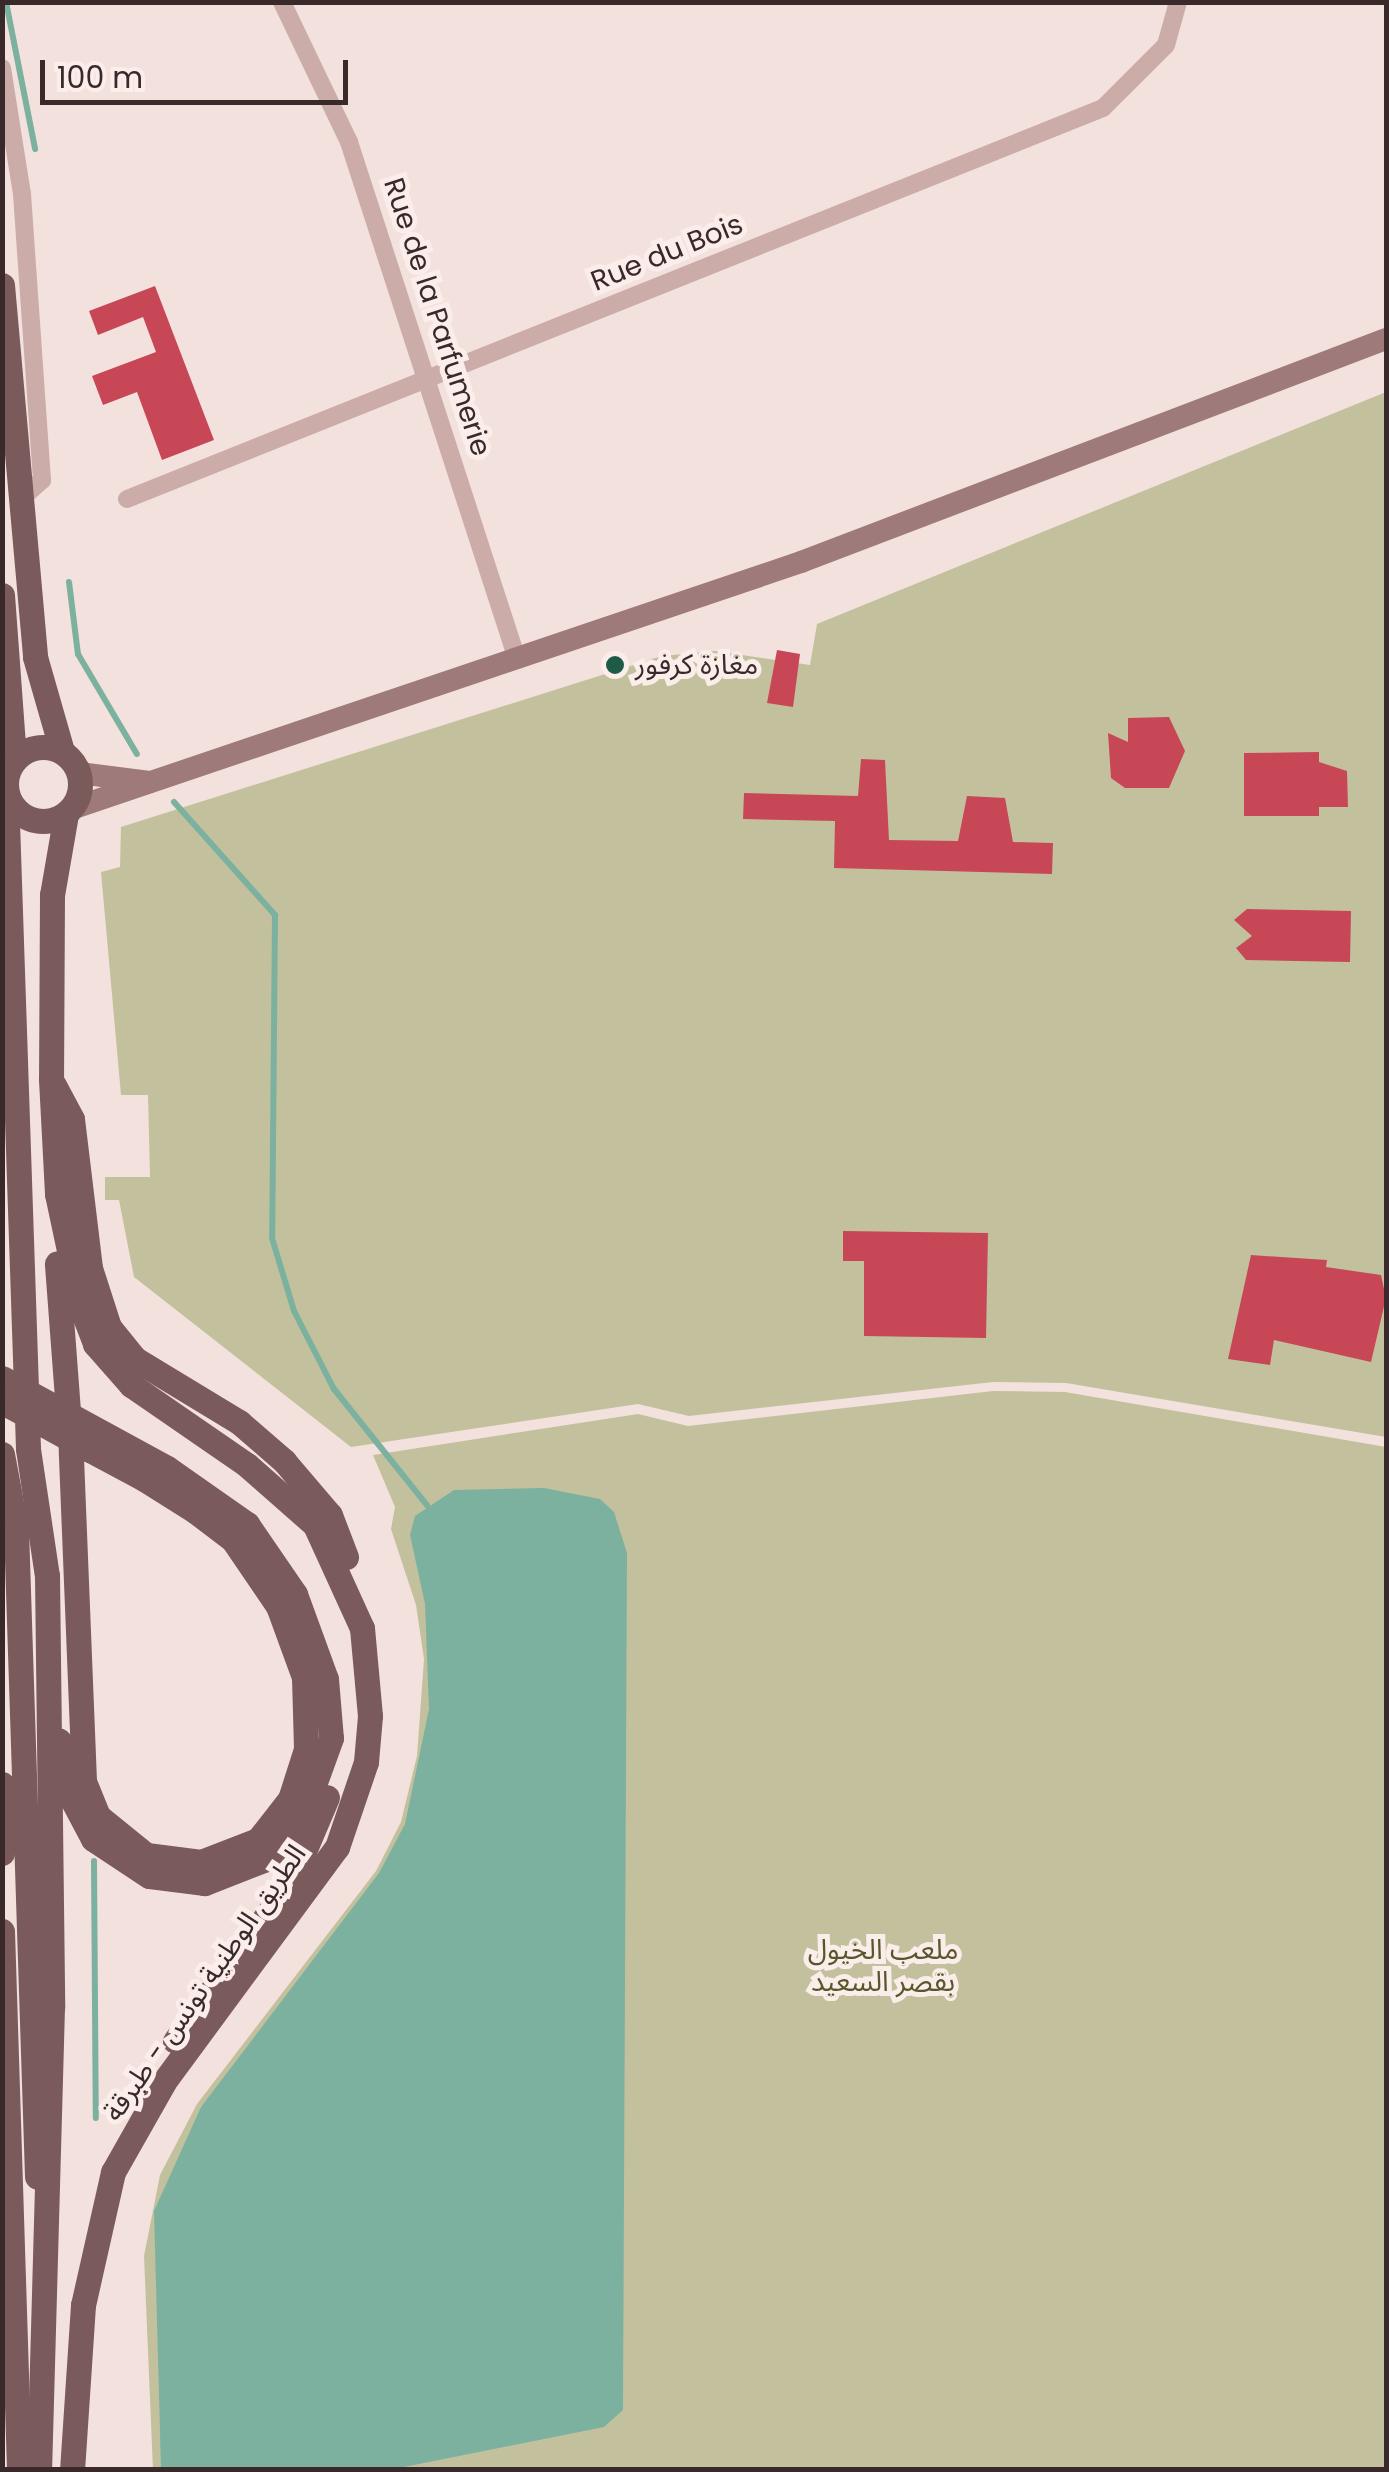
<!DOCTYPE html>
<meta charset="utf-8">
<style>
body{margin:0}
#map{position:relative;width:1389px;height:2472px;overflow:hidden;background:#f3e1de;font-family:Poppins,"Noto Sans Arabic",sans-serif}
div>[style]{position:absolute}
.green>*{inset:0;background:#c3c19d}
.water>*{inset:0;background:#7cb19f}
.stream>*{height:6px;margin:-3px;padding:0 3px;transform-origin:3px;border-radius:3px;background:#7cb19f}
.building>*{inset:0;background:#c84757}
.street>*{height:18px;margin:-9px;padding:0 9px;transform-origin:9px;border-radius:9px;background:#ccaca9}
.secondary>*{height:22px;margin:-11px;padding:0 11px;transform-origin:11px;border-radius:11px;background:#9f7a7a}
.primary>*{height:25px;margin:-12.5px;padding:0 12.5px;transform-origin:12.5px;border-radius:12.5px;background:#7b5a5b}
.primary>.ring{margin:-12.5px;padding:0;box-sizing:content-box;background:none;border:25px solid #7b5a5b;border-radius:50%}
.dots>*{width:28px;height:28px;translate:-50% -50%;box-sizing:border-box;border:5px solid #faedea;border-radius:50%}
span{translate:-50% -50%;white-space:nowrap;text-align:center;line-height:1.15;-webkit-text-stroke:10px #faedea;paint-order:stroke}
.street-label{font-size:28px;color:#39292a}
.poi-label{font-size:28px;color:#39292a}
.left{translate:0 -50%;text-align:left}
.park-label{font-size:28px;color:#58572c}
.frame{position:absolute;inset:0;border:5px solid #39292a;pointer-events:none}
.scale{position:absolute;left:40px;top:60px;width:308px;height:45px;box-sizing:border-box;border:5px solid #39292a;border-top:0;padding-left:12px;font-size:30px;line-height:35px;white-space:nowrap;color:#39292a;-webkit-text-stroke:8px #faedea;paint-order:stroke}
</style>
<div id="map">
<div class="green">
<div style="clip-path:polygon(1386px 392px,1386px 1437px,1066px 1383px,993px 1382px,689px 1416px,638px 1404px,351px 1447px,134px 1277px,119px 1200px,105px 1200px,105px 1177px,150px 1177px,148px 1095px,121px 1095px,101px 872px,120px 867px,121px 827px,662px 656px,715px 651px,810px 665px,817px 624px)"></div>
<div style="clip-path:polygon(993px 1391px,1065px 1392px,1386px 1447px,1386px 2469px,153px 2470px,144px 2256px,160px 2175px,197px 2104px,376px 1871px,401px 1822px,417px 1756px,424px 1659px,416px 1605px,391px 1529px,395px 1507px,373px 1455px,638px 1414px,688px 1426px)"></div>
</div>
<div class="water">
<div style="clip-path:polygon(544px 1488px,600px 1499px,614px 1512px,627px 1553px,623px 2410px,604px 2427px,394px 2469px,161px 2469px,154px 2211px,201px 2107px,379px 1873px,405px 1824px,429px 1709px,425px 1604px,410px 1535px,415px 1516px,454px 1490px)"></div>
</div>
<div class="stream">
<div style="left:6px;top:2px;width:150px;rotate:78.8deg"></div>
<div style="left:69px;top:582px;width:73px;rotate:82.9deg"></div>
<div style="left:78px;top:654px;width:116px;rotate:59.5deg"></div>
<div style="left:174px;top:802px;width:152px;rotate:48.2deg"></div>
<div style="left:275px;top:915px;width:323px;rotate:90.5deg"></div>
<div style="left:272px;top:1238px;width:76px;rotate:73.2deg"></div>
<div style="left:294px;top:1311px;width:88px;rotate:62.9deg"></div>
<div style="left:334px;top:1389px;width:149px;rotate:51.3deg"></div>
<div style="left:94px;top:1861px;width:257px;rotate:89.6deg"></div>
</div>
<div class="building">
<div style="clip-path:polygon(155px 286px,214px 440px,162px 460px,137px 392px,103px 405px,92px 376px,156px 352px,143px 317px,98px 335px,89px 311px)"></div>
<div style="clip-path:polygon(777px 650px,800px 654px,793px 707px,767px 703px)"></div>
<div style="clip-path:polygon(1169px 717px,1185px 751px,1169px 788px,1125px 788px,1111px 778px,1108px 733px,1128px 742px,1128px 718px)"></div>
<div style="clip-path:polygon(1319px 752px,1319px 762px,1347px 771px,1348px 807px,1319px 807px,1319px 816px,1244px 816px,1244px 753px)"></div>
<div style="clip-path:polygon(861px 759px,885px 760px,889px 840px,958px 841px,967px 796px,1005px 798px,1013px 842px,1053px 843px,1052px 874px,834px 868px,835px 821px,743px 819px,744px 793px,858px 796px)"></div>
<div style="clip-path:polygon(1247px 909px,1351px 911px,1350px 962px,1246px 960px,1236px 948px,1252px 936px,1234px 920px)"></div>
<div style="clip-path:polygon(843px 1231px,988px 1233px,986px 1338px,864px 1336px,864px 1261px,843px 1261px)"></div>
<div style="clip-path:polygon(1251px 1255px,1327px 1260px,1326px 1267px,1381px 1275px,1386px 1298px,1371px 1362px,1274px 1340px,1270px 1365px,1228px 1359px)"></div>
</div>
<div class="street">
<div style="left:282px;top:2px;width:155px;rotate:64.4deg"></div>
<div style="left:349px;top:142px;width:544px;rotate:72deg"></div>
<div style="left:2px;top:68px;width:128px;rotate:81deg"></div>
<div style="left:22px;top:194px;width:287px;rotate:86deg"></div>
<div style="left:42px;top:480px;width:27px;rotate:138deg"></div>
<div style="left:127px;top:499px;width:1051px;rotate:-21.83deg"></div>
<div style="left:1103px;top:108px;width:89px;rotate:-45deg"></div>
<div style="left:1166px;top:45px;width:45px;rotate:-74.4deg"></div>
</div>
<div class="secondary">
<div style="left:79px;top:773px;width:71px;rotate:7.3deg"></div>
<div style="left:71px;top:809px;width:771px;rotate:-18.69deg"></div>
<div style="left:801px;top:562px;width:626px;rotate:-20.87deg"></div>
</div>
<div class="primary">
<div style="left:2px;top:285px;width:373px;rotate:84.9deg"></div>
<div style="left:35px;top:657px;width:98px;rotate:74deg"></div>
<div style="left:2px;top:595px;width:165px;rotate:85.8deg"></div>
<div class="ring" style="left:6px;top:747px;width:49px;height:49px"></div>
<div style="left:6px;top:792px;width:657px;rotate:88.08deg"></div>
<div style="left:28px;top:1449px;width:128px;rotate:81.5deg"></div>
<div style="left:47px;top:1576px;width:431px;rotate:89.3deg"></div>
<div style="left:52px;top:2007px;width:463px;rotate:91.6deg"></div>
<div style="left:66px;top:814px;width:82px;rotate:99.8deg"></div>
<div style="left:52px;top:895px;width:184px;rotate:90.3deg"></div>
<div style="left:51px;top:1079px;width:115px;rotate:87deg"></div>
<div style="left:57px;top:1194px;width:116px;rotate:78deg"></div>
<div style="left:81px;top:1307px;width:40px;rotate:69deg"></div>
<div style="left:95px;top:1344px;width:55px;rotate:48.7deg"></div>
<div style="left:131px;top:1385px;width:141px;rotate:34.6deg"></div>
<div style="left:247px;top:1465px;width:91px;rotate:41.4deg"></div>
<div style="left:315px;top:1525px;width:113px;rotate:65.5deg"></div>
<div style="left:362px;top:1628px;width:88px;rotate:84.8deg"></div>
<div style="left:370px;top:1716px;width:46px;rotate:95deg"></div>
<div style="left:366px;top:1762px;width:90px;rotate:108.8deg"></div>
<div style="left:337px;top:1847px;width:292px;rotate:126.4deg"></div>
<div style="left:164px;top:2082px;width:103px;rotate:119.5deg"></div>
<div style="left:113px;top:2172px;width:136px;rotate:102.7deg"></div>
<div style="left:83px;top:2305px;width:165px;rotate:93.8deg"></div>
<div style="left:54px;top:1085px;width:38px;rotate:62deg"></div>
<div style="left:72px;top:1119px;width:150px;rotate:83.1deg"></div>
<div style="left:90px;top:1268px;width:62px;rotate:72.1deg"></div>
<div style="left:109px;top:1327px;width:41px;rotate:50.9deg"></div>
<div style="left:135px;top:1359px;width:122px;rotate:31.2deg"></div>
<div style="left:239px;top:1422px;width:60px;rotate:40.9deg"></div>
<div style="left:284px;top:1461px;width:71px;rotate:49.6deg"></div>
<div style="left:330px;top:1515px;width:45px;rotate:69.1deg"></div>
<div style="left:2px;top:1378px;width:188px;rotate:28.6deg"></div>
<div style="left:167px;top:1468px;width:98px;rotate:35deg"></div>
<div style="left:247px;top:1524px;width:85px;rotate:55.6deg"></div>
<div style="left:295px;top:1594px;width:90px;rotate:70deg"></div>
<div style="left:326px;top:1679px;width:59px;rotate:85.2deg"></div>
<div style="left:331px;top:1738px;width:88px;rotate:109.9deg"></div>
<div style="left:301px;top:1821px;width:52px;rotate:132.6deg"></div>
<div style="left:266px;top:1859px;width:66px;rotate:158.5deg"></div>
<div style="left:205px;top:1883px;width:56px;rotate:-172.9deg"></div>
<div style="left:149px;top:1876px;width:67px;rotate:-146.5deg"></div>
<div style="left:93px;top:1839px;width:58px;rotate:-117.9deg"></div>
<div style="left:66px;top:1788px;width:48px;rotate:-98.5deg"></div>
<div style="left:2px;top:1401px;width:12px;rotate:31deg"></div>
<div style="left:12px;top:1407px;width:89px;rotate:28.9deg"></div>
<div style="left:90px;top:1450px;width:61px;rotate:28.2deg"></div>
<div style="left:144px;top:1479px;width:60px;rotate:32.1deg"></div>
<div style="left:195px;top:1511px;width:48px;rotate:37.3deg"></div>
<div style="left:233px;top:1540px;width:80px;rotate:55.7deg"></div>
<div style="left:278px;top:1606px;width:76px;rotate:69.9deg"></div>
<div style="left:304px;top:1677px;width:72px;rotate:88.4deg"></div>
<div style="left:306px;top:1749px;width:52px;rotate:107.7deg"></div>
<div style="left:290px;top:1799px;width:52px;rotate:128deg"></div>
<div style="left:258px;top:1840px;width:61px;rotate:158.9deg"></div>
<div style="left:201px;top:1862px;width:55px;rotate:-172.7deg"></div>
<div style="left:146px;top:1855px;width:62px;rotate:-140.9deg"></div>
<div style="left:98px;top:1816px;width:38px;rotate:-112deg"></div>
<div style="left:84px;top:1781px;width:330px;rotate:-92.3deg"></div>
<div style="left:71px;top:1451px;width:188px;rotate:-94.3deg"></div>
<div style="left:2px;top:1454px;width:76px;rotate:79.4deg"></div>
<div style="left:16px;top:1529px;width:648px;rotate:88.14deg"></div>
<div style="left:2px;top:1784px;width:69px;rotate:90deg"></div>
<div style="left:2px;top:1931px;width:539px;rotate:88.19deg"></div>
<div style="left:175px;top:2041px;width:197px;rotate:-53.9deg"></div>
<div style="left:291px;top:1882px;width:92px;rotate:-67deg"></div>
</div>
<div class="dots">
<div style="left:615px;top:665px;background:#1d5b48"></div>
</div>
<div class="street-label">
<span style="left:667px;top:253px;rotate:-22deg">Rue du Bois</span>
<span style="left:437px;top:317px;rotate:72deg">Rue de la Parfumerie</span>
<span style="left:205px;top:1983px;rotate:-55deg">الطريق الوطنية تونس - طبرقة</span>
</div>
<div class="poi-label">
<span class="left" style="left:635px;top:665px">مغازة كرفور</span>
</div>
<div class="park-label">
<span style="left:883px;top:1966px">ملعب الخيول<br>بقصر السعيد</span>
</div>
<div class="frame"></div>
<div class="scale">100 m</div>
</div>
